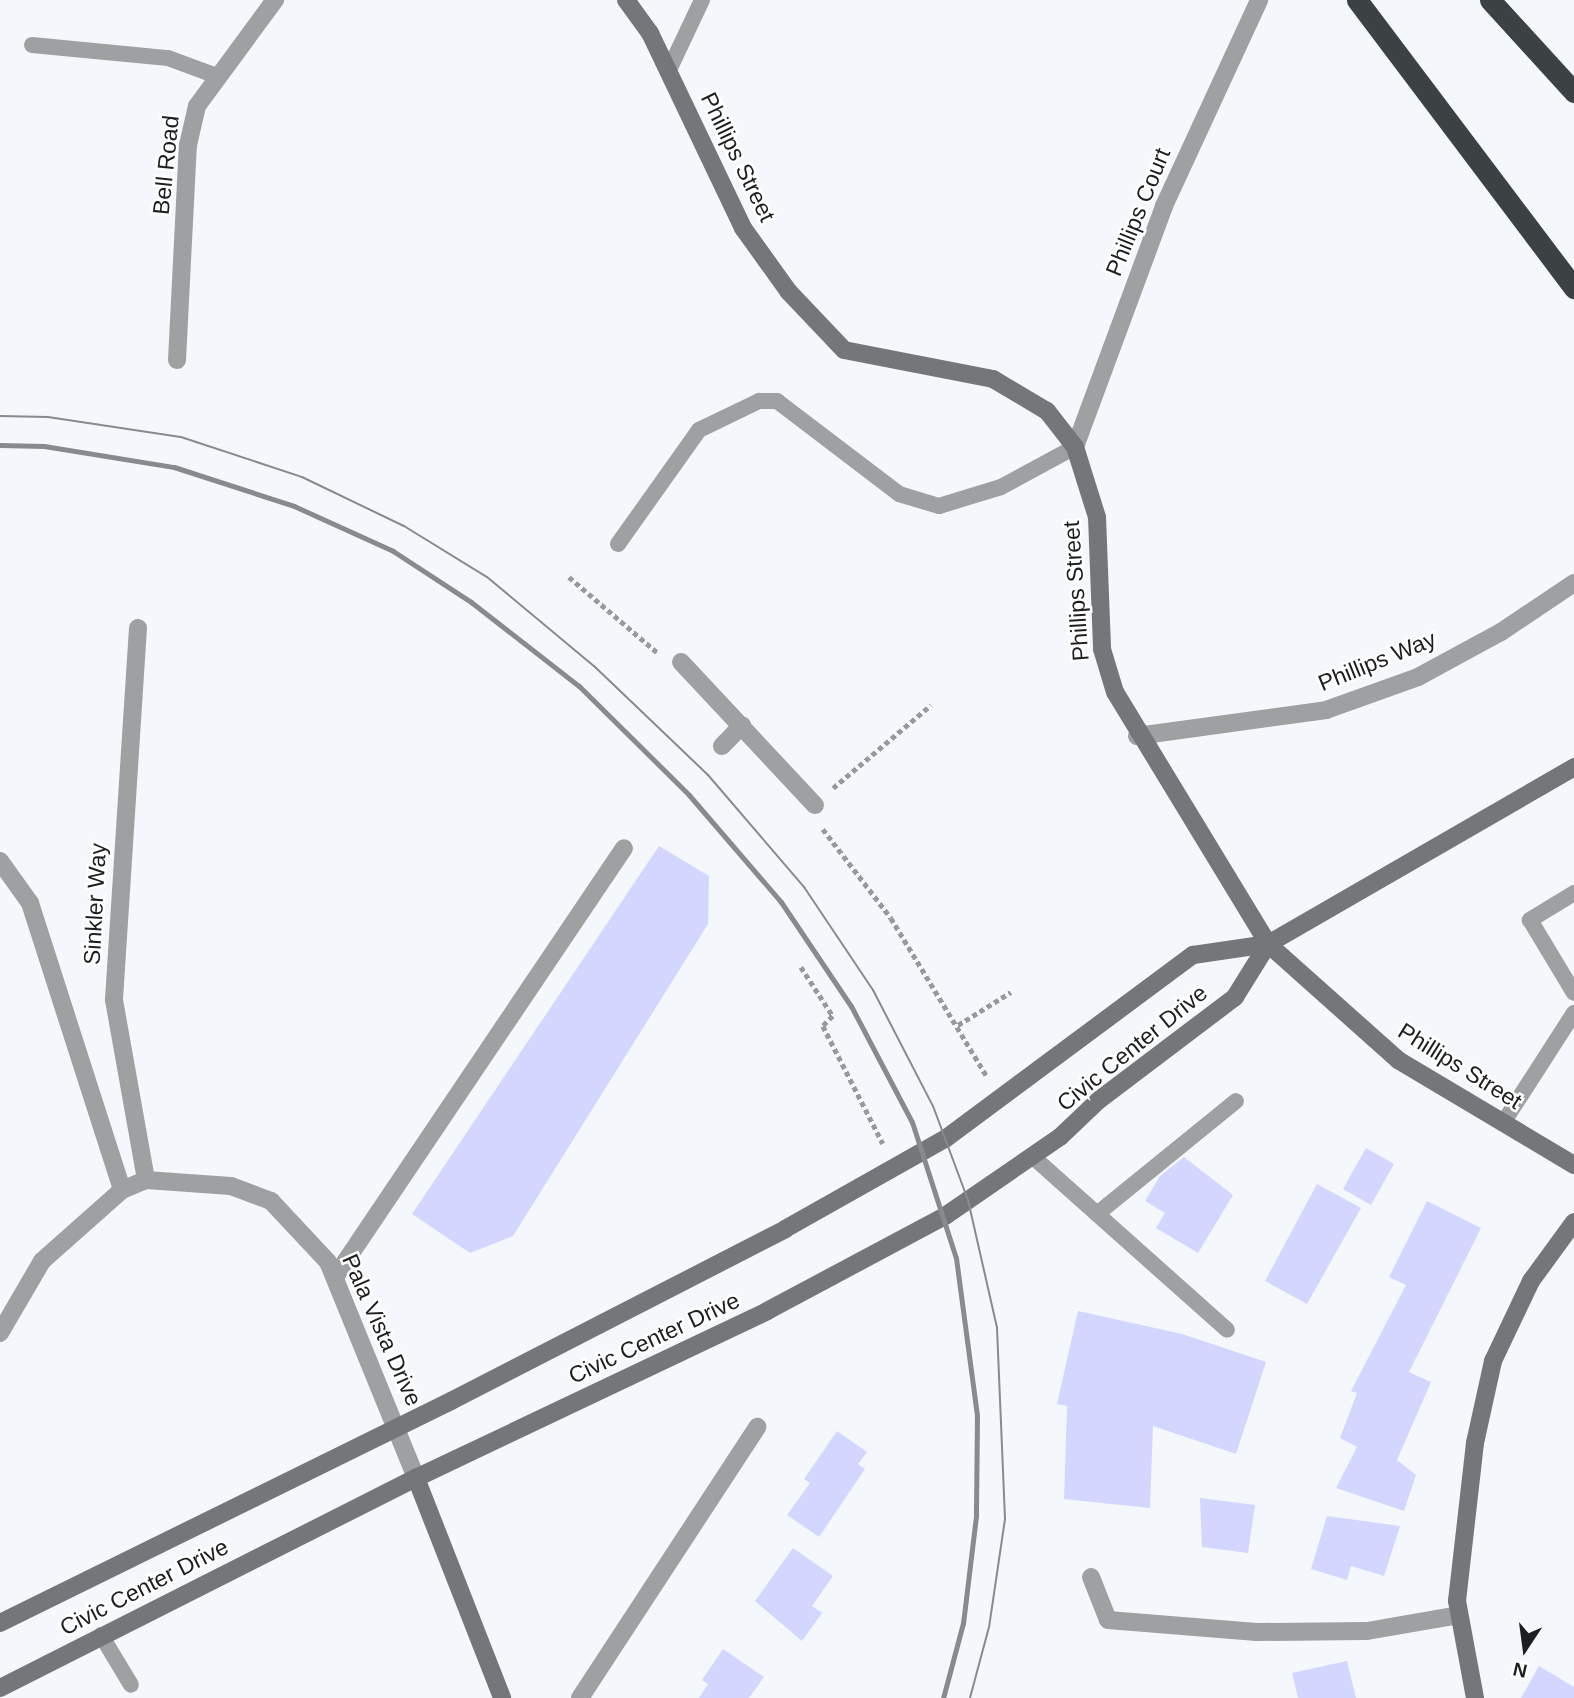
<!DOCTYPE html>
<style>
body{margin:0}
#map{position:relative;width:1574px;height:1698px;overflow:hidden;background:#f4f8fd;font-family:Arial,sans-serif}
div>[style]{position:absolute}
.building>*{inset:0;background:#d3d6fe}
.path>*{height:4.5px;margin-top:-2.25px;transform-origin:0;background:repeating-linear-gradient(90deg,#96999d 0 5px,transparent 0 8.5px)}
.lane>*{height:16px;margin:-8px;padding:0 8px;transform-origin:8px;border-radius:8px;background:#9ea0a2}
.street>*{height:18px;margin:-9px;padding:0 9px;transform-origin:9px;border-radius:9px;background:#9ea0a2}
.secondary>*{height:18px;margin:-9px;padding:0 9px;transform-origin:9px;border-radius:9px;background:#737779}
.highway>*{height:21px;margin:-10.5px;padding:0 10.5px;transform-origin:10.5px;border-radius:10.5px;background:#3c4144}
.tram>*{height:2px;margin:-1px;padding:0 1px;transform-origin:1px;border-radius:1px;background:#888b8e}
.rail>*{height:5px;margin:-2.5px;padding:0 2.5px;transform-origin:2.5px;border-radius:2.5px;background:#888b8e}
span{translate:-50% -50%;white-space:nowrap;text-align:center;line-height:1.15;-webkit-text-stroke:5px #fff;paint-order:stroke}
.street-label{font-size:23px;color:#1c1e1f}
.north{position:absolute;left:1490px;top:1614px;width:70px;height:70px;-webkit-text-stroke:5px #fff;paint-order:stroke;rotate:193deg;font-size:19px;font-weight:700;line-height:28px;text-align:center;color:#1c1e1f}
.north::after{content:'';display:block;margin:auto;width:24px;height:32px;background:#1c1e1f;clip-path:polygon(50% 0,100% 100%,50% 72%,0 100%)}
</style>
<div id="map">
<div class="building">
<div style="clip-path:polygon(659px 846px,709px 876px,708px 924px,513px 1236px,470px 1253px,412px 1214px)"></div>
<div style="clip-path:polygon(1366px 1148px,1394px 1164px,1371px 1205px,1343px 1189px)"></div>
<div style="clip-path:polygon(1184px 1157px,1233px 1195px,1198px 1253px,1156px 1228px,1165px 1213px,1145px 1201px,1160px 1176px)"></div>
<div style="clip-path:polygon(1317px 1184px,1361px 1208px,1307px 1304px,1265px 1281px)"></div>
<div style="clip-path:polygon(1427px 1201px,1481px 1228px,1409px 1372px,1431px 1382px,1397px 1460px,1416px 1475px,1404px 1511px,1336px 1488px,1357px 1447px,1340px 1438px,1357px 1393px,1351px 1391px,1406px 1285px,1389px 1277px)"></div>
<div style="clip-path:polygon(1078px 1311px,1182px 1334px,1266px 1362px,1236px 1454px,1153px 1426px,1150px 1508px,1064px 1499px,1067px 1406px,1057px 1404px)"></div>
<div style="clip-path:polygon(837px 1431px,867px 1452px,858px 1464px,865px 1469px,819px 1537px,787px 1515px,810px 1483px,804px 1479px)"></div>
<div style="clip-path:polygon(1200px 1498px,1255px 1505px,1248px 1553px,1202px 1547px)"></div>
<div style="clip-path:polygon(1327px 1516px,1400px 1526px,1384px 1576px,1351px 1566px,1347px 1580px,1311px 1569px)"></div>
<div style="clip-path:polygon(793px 1548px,833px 1576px,812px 1606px,822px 1613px,802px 1641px,755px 1601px)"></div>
<div style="clip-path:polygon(723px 1649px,764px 1677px,749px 1698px,699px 1698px,708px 1684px,702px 1680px)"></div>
<div style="clip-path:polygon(1347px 1661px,1356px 1698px,1298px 1698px,1292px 1673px)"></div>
<div style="clip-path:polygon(1539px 1666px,1574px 1687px,1574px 1698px,1521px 1698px)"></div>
</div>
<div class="path">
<div style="left:569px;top:577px;width:118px;rotate:40.5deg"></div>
<div style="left:833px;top:788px;width:128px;rotate:-40.3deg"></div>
<div style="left:823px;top:829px;width:112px;rotate:52.6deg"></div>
<div style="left:891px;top:918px;width:184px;rotate:58.8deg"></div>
<div style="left:801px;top:967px;width:59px;rotate:56.9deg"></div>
<div style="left:833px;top:1016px;width:14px;rotate:135deg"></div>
<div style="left:823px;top:1026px;width:132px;rotate:63deg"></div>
<div style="left:958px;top:1025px;width:62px;rotate:-31.9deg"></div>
</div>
<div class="lane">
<div style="left:32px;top:45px;width:137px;rotate:5.5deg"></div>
<div style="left:168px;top:58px;width:52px;rotate:20.2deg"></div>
<div style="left:668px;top:72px;width:80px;rotate:-64.7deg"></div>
<div style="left:618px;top:544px;width:140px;rotate:-54.6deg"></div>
<div style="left:699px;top:430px;width:67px;rotate:-25.8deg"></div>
<div style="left:759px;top:401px;width:18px"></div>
<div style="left:777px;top:401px;width:153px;rotate:37.3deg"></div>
<div style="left:899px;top:494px;width:42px;rotate:16.7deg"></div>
<div style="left:939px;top:506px;width:65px;rotate:-17deg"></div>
<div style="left:1001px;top:487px;width:84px;rotate:-28.4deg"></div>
<div style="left:1574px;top:893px;width:52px;rotate:148.5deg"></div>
<div style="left:1530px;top:920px;width:85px;rotate:58.9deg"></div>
<div style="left:1503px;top:1123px;width:131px;rotate:-57.2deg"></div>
<div style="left:1032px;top:1156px;width:261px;rotate:41.7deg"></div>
<div style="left:1097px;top:1214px;width:179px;rotate:-39.1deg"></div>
<div style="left:101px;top:1635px;width:58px;rotate:59deg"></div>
</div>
<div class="street">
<div style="left:177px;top:360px;width:215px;rotate:-87.1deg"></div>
<div style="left:188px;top:145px;width:40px;rotate:-77deg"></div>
<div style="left:197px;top:106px;width:132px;rotate:-53.7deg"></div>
<div style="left:1075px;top:447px;width:257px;rotate:-69.7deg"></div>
<div style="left:1164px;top:206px;width:227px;rotate:-65.2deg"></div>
<div style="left:138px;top:628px;width:373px;rotate:93.7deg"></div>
<div style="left:114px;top:1000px;width:183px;rotate:79.9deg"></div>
<div style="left:681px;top:662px;width:196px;rotate:46.9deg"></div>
<div style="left:1137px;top:736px;width:191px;rotate:-7.8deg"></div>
<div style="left:1326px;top:710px;width:98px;rotate:-19.7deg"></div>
<div style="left:1418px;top:677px;width:94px;rotate:-28.5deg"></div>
<div style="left:1501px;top:632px;width:88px;rotate:-33.9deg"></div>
<div style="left:722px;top:746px;width:29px;rotate:-46deg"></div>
<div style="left:0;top:861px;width:52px;rotate:54.5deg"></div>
<div style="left:30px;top:903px;width:301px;rotate:72.2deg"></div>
<div style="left:335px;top:1277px;width:517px;rotate:-56.03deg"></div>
<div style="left:0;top:1333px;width:83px;rotate:-59.7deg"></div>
<div style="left:42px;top:1261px;width:107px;rotate:-41.6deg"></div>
<div style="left:122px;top:1190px;width:26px;rotate:-23deg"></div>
<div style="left:146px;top:1180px;width:85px;rotate:4deg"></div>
<div style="left:231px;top:1186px;width:43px;rotate:20.6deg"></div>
<div style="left:271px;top:1201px;width:83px;rotate:46.9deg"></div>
<div style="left:328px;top:1262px;width:233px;rotate:67.8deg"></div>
<div style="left:1091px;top:1577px;width:46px;rotate:68.4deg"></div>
<div style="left:1108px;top:1620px;width:149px;rotate:4.6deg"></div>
<div style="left:1257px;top:1632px;width:110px;rotate:-0.5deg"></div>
<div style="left:1367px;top:1631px;width:93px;rotate:-9.9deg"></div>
<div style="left:580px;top:1698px;width:324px;rotate:-56.8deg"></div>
</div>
<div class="secondary">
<div style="left:626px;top:0;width:41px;rotate:54deg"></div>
<div style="left:650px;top:33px;width:216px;rotate:64.5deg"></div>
<div style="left:743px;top:228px;width:79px;rotate:54.3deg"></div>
<div style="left:789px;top:292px;width:80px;rotate:46.5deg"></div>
<div style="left:844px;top:350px;width:152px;rotate:11deg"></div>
<div style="left:993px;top:379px;width:63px;rotate:30.7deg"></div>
<div style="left:1047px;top:411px;width:46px;rotate:52.1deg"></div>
<div style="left:1075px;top:447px;width:73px;rotate:72.6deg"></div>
<div style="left:1097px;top:517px;width:132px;rotate:87.8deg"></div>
<div style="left:1102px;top:649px;width:45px;rotate:73.2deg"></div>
<div style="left:1115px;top:692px;width:295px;rotate:58.7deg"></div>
<div style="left:1268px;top:944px;width:174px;rotate:41.7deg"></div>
<div style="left:1398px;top:1060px;width:205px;rotate:30.8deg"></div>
<div style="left:416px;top:1478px;width:236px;rotate:68.6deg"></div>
<div style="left:0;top:1623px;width:503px;rotate:-26.21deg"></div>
<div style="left:451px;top:1401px;width:376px;rotate:-27.2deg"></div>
<div style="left:785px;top:1229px;width:184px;rotate:-29.4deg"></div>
<div style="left:945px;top:1139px;width:309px;rotate:-36.6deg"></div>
<div style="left:1193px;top:955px;width:76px;rotate:-8.3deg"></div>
<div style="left:1268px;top:944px;width:354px;rotate:-30deg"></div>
<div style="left:0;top:1688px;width:466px;rotate:-26.8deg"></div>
<div style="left:416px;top:1478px;width:389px;rotate:-25.4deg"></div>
<div style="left:767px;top:1311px;width:202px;rotate:-28.1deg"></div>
<div style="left:945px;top:1216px;width:140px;rotate:-34.5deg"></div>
<div style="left:1060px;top:1137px;width:54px;rotate:-43.5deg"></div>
<div style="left:1099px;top:1100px;width:171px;rotate:-37.1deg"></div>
<div style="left:1235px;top:997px;width:62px;rotate:-58.1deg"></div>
<div style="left:1475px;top:1698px;width:99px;rotate:-100.5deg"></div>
<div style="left:1457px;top:1601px;width:159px;rotate:-83.5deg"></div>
<div style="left:1475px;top:1443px;width:84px;rotate:-77.6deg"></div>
<div style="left:1493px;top:1361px;width:89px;rotate:-64.6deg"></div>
<div style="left:1531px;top:1281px;width:73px;rotate:-53.9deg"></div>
</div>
<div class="highway">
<div style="left:1357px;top:0;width:361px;rotate:53deg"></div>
<div style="left:1490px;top:0;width:125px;rotate:47.6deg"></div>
</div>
<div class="tram">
<div style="left:0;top:416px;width:48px;rotate:1.2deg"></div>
<div style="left:48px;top:417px;width:134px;rotate:8.6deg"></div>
<div style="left:181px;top:437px;width:127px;rotate:18.3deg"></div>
<div style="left:302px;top:477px;width:113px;rotate:25.7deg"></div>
<div style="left:404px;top:526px;width:97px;rotate:31.6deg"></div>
<div style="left:487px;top:577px;width:139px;rotate:39.8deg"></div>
<div style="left:594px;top:666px;width:158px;rotate:43.7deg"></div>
<div style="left:708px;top:775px;width:148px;rotate:49.4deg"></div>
<div style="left:804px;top:887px;width:124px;rotate:56.2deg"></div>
<div style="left:873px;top:990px;width:131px;rotate:62.7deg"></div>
<div style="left:933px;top:1106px;width:100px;rotate:69.6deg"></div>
<div style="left:968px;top:1200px;width:131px;rotate:77.2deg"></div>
<div style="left:997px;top:1328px;width:191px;rotate:87.6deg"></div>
<div style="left:1005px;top:1519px;width:109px;rotate:98.4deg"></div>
<div style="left:989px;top:1627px;width:73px;rotate:105deg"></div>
</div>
<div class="rail">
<div style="left:0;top:445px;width:44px;rotate:1.3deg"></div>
<div style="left:44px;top:446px;width:132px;rotate:9.2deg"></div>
<div style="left:174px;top:467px;width:126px;rotate:18deg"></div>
<div style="left:294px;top:506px;width:109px;rotate:24.4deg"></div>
<div style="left:393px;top:551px;width:93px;rotate:33.2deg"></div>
<div style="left:471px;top:602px;width:137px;rotate:37.9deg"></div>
<div style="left:579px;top:686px;width:155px;rotate:44.7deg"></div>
<div style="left:689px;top:795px;width:141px;rotate:49.3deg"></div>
<div style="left:781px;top:902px;width:125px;rotate:56.1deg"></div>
<div style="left:851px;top:1006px;width:131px;rotate:62.3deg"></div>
<div style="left:912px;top:1122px;width:143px;rotate:72.1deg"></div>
<div style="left:956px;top:1258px;width:159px;rotate:82.4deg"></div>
<div style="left:977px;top:1416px;width:100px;rotate:90.6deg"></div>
<div style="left:976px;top:1516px;width:108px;rotate:96.9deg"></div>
<div style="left:963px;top:1623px;width:78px;rotate:104.9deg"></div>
</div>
<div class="street-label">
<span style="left:738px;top:157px;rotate:64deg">Phillips Street</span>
<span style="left:166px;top:165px;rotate:-84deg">Bell Road</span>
<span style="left:1138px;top:212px;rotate:-68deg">Phillips Court</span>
<span style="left:1076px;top:591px;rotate:-94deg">Phillips Street</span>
<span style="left:1377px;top:661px;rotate:-22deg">Phillips Way</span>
<span style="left:95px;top:904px;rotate:-87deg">Sinkler Way</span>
<span style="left:1132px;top:1048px;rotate:-39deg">Civic Center Drive</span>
<span style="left:1460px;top:1066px;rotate:32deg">Phillips Street</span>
<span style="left:382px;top:1330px;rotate:66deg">Pala Vista Drive</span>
<span style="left:654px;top:1338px;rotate:-25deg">Civic Center Drive</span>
<span style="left:144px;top:1587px;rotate:-27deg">Civic Center Drive</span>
</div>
<div class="north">N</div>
</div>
